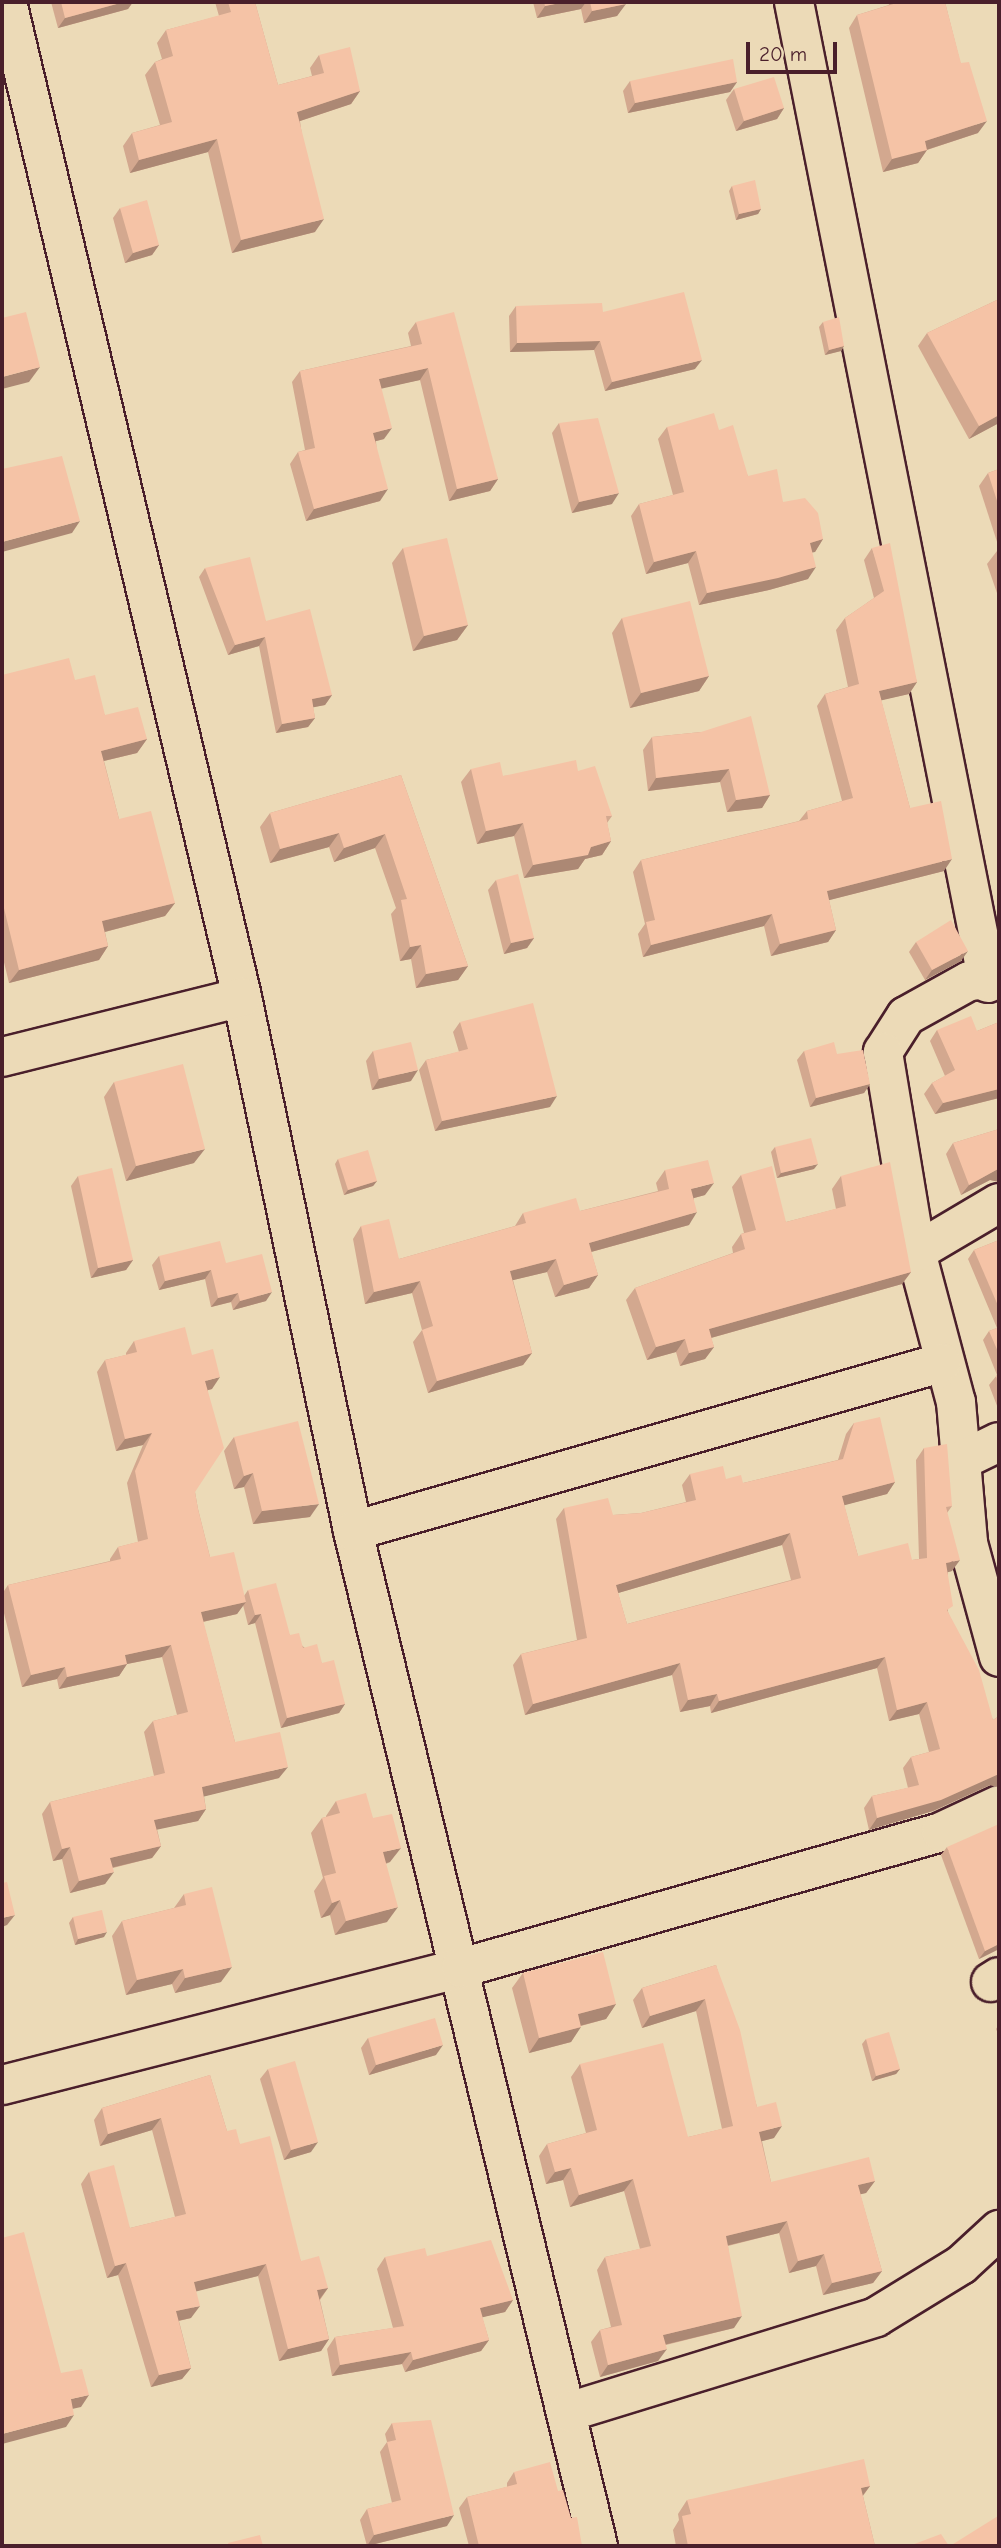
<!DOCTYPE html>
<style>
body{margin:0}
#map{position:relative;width:1001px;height:2548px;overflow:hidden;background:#ecdab7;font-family:"Comic Neue",sans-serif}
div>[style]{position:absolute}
.roads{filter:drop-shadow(2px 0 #4a1f2b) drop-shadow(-2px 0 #4a1f2b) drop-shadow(0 2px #4a1f2b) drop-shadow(0 -2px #4a1f2b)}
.minor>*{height:38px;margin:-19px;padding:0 19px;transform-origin:19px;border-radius:19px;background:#ecdab7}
.wall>*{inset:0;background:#d3a88f}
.shaded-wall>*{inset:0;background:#ac8874}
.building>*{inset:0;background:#f5c3a6}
span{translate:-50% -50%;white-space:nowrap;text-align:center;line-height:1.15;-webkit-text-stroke:7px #ecdab7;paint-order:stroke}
.frame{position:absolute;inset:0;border:4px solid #4a1f2b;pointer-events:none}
.scale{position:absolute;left:746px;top:42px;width:91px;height:32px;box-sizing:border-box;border:4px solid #4a1f2b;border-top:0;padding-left:9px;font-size:21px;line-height:24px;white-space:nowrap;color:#4a1f2b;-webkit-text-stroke:5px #ecdab7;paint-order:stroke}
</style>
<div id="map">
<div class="roads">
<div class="minor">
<div style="left:7px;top:2px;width:1022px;rotate:76.71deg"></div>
<div style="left:242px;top:997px;width:545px;rotate:78.26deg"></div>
<div style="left:353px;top:1531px;width:1044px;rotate:76.43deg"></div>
<div style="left:794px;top:2px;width:1000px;rotate:78.81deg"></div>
<div style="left:999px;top:978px;width:30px;rotate:174deg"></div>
<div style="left:969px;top:981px;width:72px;rotate:150.9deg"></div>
<div style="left:906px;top:1016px;width:43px;rotate:122.6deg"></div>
<div style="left:883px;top:1052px;width:203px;rotate:80.6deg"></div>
<div style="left:916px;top:1252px;width:155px;rotate:75.1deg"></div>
<div style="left:956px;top:1402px;width:142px;rotate:85.1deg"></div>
<div style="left:968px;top:1543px;width:118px;rotate:74.8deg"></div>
<div style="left:2px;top:1057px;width:247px;rotate:-14deg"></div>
<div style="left:916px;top:1252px;width:96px;rotate:-30.6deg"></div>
<div style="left:960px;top:1461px;width:43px;rotate:-26deg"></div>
<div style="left:353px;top:1531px;width:612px;rotate:-15.95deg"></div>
<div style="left:991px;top:1982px;width:9px;rotate:-32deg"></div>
<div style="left:2px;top:2085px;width:474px;rotate:-14.3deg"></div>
<div style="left:461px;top:1968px;width:499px;rotate:-15.8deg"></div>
<div style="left:941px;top:1832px;width:64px;rotate:-25deg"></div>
<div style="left:568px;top:2412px;width:322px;rotate:-17.1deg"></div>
<div style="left:876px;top:2317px;width:100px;rotate:-31.5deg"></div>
<div style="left:961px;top:2265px;width:52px;rotate:-42.6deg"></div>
</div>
</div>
<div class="wall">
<div style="clip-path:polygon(51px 2px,133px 2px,128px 9px,58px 28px)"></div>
<div style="clip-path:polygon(215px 2px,255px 2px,278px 85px,312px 76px,310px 68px,319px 55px,360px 91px,351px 104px,300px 121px,315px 232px,232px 253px,208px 152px,130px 173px,123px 146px,132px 133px,160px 125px,145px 75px,155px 62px,162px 59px,157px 43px,166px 30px,219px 16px)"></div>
<div style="clip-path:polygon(533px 2px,626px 2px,617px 16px,584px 23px,581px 9px,537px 18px)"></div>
<div style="clip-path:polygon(888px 2px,945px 2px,978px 133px,927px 150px,918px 163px,883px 172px,849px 28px,857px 15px,889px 5px)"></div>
<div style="clip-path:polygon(630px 81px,737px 82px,730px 92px,628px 113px,623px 91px)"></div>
<div style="clip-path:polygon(734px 89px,784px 108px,777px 119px,736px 131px,726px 100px)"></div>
<div style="clip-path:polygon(732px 186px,761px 209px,758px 214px,736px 220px,729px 191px)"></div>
<div style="clip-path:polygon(120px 208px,159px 245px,152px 255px,125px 263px,113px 218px)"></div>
<div style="clip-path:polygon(999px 299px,999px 423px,969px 439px,918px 346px,927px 333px)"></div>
<div style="clip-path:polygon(516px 306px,603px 312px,695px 369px,605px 391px,594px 350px,510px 352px,509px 316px)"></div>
<div style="clip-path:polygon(416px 322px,498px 479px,490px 491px,449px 501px,420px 380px,381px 388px,384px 439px,376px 441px,380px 501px,306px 521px,290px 464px,298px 452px,305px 450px,292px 382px,300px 371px,411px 346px,408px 333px)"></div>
<div style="clip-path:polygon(823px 322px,844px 346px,841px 351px,825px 355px,819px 327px)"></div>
<div style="clip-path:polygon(559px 423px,612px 504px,572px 513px,552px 433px)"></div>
<div style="clip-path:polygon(667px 427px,719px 430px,748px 476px,783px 502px,823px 539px,815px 552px,812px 552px,808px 579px,769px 590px,699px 605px,688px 563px,646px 574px,631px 516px,639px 504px,673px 495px,658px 439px)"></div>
<div style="clip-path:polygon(999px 469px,999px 548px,979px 486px,988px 473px)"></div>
<div style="clip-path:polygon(403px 548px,468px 625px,457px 640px,413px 651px,392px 563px)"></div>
<div style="clip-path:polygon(872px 548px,917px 682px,909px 694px,881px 700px,910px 808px,944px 871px,829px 900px,836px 930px,828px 942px,771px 956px,764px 926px,643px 957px,638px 934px,645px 924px,633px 872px,641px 860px,799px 821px,807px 811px,842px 801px,817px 706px,825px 694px,848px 687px,836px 630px,845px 618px,874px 598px,864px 560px)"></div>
<div style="clip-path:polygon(999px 550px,999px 593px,997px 593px,987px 564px,997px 551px)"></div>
<div style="clip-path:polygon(205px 568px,266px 621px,332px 695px,325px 705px,313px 707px,315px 718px,308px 727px,276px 733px,259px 646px,228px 655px,199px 577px)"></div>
<div style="clip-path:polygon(622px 618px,709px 676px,699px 691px,630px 708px,612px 633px)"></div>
<div style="clip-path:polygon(2px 675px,75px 680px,105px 715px,147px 739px,137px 753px,104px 761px,119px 819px,175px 903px,165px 916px,105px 932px,108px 946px,99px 960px,9px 983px,2px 954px)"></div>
<div style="clip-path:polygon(701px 732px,770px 795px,762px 808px,727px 812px,720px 782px,648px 791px,643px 750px,652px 737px)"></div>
<div style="clip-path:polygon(471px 769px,503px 776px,578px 771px,612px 816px,607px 823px,611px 841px,602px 855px,585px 859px,578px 869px,524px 878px,514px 836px,477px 844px,461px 782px)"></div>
<div style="clip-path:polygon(401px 775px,468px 966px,458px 980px,416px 988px,411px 959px,400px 961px,391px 914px,396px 908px,375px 848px,334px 862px,329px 847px,270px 863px,260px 827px,270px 813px)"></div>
<div style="clip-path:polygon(496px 880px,534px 938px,527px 948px,504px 954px,488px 890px)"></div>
<div style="clip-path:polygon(916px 942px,961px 961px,925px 980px,909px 952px)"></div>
<div style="clip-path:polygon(460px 1022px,550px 1107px,435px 1131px,419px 1070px,426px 1060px,459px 1052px,453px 1032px)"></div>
<div style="clip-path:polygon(999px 1022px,999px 1098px,935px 1114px,924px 1094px,932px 1083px,945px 1076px,930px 1041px,937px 1030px,977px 1031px)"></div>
<div style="clip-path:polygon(373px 1051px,411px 1081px,372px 1090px,366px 1061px)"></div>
<div style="clip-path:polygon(804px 1051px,837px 1054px,870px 1084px,864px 1093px,810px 1107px,797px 1060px)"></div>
<div style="clip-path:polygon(114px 1082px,194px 1163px,126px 1181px,104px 1097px)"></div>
<div style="clip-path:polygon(999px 1129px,999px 1182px,990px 1180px,961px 1195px,946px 1154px,953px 1143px)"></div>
<div style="clip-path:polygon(775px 1147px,814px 1169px,777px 1178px,771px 1152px)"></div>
<div style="clip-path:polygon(338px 1159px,377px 1181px,373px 1186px,344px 1195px,335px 1164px)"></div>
<div style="clip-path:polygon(665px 1170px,705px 1195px,694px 1198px,689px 1225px,591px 1252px,598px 1275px,589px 1288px,555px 1297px,547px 1272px,513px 1280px,532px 1353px,523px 1365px,428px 1393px,413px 1342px,422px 1330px,412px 1293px,365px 1304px,353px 1239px,361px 1226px,399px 1259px,515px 1226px,523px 1213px,580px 1211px,658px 1191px,656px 1183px)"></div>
<div style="clip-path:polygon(741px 1175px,786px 1222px,836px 1209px,832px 1189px,841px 1176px,911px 1272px,902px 1284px,711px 1338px,714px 1347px,705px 1359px,680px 1366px,676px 1352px,647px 1360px,626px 1300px,635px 1288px,733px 1253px,732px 1247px,741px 1234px,744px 1233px,732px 1187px)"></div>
<div style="clip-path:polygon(78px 1176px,133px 1260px,126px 1270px,91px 1278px,71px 1186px)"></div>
<div style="clip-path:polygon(999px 1240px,999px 1411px,989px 1385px,997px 1375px,983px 1340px,989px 1331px,997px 1328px,968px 1259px,974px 1250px)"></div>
<div style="clip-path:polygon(159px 1256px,226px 1263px,266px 1301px,233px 1310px,231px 1302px,211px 1307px,205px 1279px,159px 1290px,152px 1265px)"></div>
<div style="clip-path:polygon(134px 1341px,192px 1355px,212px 1389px,208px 1390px,195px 1492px,198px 1509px,210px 1557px,244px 1596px,248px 1590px,290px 1635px,322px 1663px,345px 1704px,339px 1713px,281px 1728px,255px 1623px,248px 1625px,243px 1605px,237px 1614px,203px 1622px,235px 1742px,279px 1778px,204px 1796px,206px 1809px,198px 1821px,157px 1829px,161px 1846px,152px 1858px,113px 1868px,105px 1884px,70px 1893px,62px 1859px,53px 1861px,42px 1814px,50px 1802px,154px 1776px,144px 1732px,153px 1721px,177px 1715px,162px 1657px,127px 1664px,119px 1676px,59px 1689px,57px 1679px,22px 1687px,2px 1605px,2px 1594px,8px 1585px,110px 1561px,110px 1559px,118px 1547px,138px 1542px,127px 1483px,143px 1445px,116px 1451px,97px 1372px,105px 1360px,126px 1355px,126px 1353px)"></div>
<div style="clip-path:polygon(evenodd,854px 1423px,895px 1482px,887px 1494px,844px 1505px,858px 1556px,912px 1560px,919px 1559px,916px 1460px,924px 1448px,952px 1506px,947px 1513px,952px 1571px,948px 1572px,948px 1612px,993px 1720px,999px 1716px,999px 1787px,990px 1785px,933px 1811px,869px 1830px,864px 1808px,872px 1796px,908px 1788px,903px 1768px,911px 1757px,929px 1752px,919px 1714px,889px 1721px,877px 1668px,711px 1713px,710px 1706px,680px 1712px,672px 1675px,525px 1715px,513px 1665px,521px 1654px,577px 1640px,556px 1519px,564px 1508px,613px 1515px,641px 1513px,686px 1502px,682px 1485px,690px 1474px,726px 1479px,743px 1483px,838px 1460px,846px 1434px,854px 1423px,782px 1545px,791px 1580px,627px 1624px,618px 1593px,782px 1545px)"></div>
<div style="clip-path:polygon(234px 1437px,310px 1517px,253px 1524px,244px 1487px,234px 1489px,224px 1451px)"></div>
<div style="clip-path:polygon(336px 1801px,373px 1818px,390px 1862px,386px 1864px,387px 1922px,335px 1935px,330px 1915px,321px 1918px,314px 1891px,323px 1878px,311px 1833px,322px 1818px,326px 1817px,326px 1816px)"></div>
<div style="clip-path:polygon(947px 1847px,999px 1949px,979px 1959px,941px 1855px)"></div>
<div style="clip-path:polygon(184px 1894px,221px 1982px,175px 1993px,172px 1984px,126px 1995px,112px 1936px,122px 1921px,174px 1908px)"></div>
<div style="clip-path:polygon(73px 1917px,104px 1937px,75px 1945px,69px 1923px)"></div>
<div style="clip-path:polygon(716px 1965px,757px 2107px,774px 2138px,762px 2141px,771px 2182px,875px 2181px,866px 2193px,860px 2194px,882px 2271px,873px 2283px,823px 2295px,816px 2266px,789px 2273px,779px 2233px,728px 2246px,734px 2328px,666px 2345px,658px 2361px,600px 2377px,591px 2342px,600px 2330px,611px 2327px,597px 2270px,605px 2257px,640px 2249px,624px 2191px,570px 2207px,563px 2180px,546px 2184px,539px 2156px,547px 2144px,586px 2133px,571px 2077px,580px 2064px,688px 2137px,722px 2129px,696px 2011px,642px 2028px,633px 2000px,642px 1988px)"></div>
<div style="clip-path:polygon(523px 1973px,616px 2004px,606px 2019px,581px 2026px,571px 2042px,529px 2053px,512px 1988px)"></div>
<div style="clip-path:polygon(999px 2024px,999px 2036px,996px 2029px)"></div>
<div style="clip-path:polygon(368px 2038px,436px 2055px,369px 2075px,361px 2048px)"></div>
<div style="clip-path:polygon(866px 2039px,900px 2069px,896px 2074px,872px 2081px,862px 2044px)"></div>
<div style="clip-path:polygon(268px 2069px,311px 2152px,284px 2160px,260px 2079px)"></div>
<div style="clip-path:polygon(210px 2075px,227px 2131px,240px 2144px,301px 2261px,328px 2288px,320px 2300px,329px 2339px,321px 2351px,279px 2361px,258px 2276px,196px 2291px,191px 2318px,179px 2321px,191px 2368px,182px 2379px,151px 2387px,118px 2275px,107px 2278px,81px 2184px,89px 2172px,130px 2228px,175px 2217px,152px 2130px,100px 2146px,94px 2120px,102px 2108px)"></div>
<div style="clip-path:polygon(427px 2256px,513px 2300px,505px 2312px,482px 2317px,489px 2340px,481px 2351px,405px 2372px,402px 2364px,332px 2376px,327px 2349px,335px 2337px,393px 2328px,377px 2269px,385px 2257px)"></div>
<div style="clip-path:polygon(392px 2423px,447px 2526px,367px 2546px,360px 2520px,367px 2509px,392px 2503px,380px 2452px,387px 2442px,385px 2434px)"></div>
<div style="clip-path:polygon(514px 2472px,558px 2491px,571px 2518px,582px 2546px,469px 2546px,459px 2508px,467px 2497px,507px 2487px,507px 2483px)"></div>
<div style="clip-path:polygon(870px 2486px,863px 2496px,875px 2546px,676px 2546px,673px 2530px,679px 2520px,678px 2514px,687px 2500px)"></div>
</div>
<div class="shaded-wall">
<div style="clip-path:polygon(124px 2px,133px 2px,128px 9px,58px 28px,65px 18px)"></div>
<div style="clip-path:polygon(565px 2px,586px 2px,581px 9px,537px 18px,545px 6px)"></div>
<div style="clip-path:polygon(626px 4px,617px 16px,584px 23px,592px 11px)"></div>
<div style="clip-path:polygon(737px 82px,730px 92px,628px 113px,635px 103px)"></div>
<div style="clip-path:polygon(360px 91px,351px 104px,288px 125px,297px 112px)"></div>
<div style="clip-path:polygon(784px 108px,777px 119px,736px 131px,744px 121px)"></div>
<div style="clip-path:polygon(987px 121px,978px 133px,923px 151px,927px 150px,918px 163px,883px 172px,892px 159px,925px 141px)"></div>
<div style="clip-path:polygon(217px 139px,208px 152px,130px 173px,139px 160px)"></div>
<div style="clip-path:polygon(761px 209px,758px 214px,736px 220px,739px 214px)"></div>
<div style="clip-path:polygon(324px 219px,315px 232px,232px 253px,241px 240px)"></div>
<div style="clip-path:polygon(159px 245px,152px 255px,125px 263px,133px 253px)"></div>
<div style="clip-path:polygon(600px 341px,594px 350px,510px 352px,517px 343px)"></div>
<div style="clip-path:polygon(844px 346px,841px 351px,825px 355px,829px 350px)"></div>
<div style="clip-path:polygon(702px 360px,695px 369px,605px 391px,612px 382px)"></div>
<div style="clip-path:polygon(40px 367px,29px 382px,2px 389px,2px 377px)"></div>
<div style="clip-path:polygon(428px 368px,420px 380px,371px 391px,379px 379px)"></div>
<div style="clip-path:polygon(999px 415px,999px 423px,969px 439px,979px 426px)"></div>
<div style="clip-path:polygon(392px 428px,384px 439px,365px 444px,373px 433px)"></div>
<div style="clip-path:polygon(498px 479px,490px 491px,449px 501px,457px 489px)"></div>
<div style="clip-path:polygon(388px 489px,380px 501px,306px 521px,314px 509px)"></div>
<div style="clip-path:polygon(619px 493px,612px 504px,572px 513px,579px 502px)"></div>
<div style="clip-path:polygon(80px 521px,72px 533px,2px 552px,2px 542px)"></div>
<div style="clip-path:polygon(823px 539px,815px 552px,801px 555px,810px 543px)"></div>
<div style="clip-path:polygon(696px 551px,688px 563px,646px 574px,654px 562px)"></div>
<div style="clip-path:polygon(816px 567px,808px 579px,769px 590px,699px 605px,707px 593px)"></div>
<div style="clip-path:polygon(468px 625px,457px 640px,413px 651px,424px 636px)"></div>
<div style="clip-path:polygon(265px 637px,259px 646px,228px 655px,235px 645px)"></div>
<div style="clip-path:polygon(709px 676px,699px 691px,630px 708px,641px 693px)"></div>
<div style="clip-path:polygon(917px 682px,909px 694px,870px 703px,879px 691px)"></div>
<div style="clip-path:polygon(332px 695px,325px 705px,305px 709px,312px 699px)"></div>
<div style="clip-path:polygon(315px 718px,308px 727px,276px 733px,282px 724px)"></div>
<div style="clip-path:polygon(147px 739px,137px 753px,91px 764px,101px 751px)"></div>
<div style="clip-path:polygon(729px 769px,720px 782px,648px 791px,656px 778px)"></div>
<div style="clip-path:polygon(770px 795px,762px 808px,727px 812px,736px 800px)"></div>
<div style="clip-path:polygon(523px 823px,514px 836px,477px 844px,486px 831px)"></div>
<div style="clip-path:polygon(339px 833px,329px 847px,270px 863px,280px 849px)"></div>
<div style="clip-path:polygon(385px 834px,375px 848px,334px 862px,344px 848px)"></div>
<div style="clip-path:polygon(611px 841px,602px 855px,585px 859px,578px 869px,524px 878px,533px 865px)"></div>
<div style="clip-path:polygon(952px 859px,944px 871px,818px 903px,827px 891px)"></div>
<div style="clip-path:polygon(175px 903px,165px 916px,93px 935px,102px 921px)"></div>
<div style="clip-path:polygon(772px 914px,764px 926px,643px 957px,651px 945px)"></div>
<div style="clip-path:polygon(836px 930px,828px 942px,771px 956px,780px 944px)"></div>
<div style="clip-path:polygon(534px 938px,527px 948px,504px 954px,511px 943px)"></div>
<div style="clip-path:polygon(421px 945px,411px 959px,400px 961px,410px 947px)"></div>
<div style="clip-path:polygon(108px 946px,99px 960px,9px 983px,19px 970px)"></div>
<div style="clip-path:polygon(968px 951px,961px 961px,925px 980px,932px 970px)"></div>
<div style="clip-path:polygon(468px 966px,458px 980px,416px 988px,426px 974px)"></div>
<div style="clip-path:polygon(418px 1070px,411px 1081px,372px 1090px,379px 1079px)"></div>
<div style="clip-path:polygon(870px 1084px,864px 1093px,810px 1107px,816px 1098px)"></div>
<div style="clip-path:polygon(999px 1089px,999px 1098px,935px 1114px,943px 1103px)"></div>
<div style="clip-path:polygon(557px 1096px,550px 1107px,435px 1131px,442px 1121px)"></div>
<div style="clip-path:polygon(205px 1149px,194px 1163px,126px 1181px,136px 1166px)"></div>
<div style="clip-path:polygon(818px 1164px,814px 1169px,777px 1178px,781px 1173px)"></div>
<div style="clip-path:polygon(998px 1169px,999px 1170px,999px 1182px,990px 1180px,961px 1195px,969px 1185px)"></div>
<div style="clip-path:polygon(377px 1181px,373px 1186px,344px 1195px,348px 1190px)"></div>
<div style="clip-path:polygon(714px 1183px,705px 1195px,683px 1201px,691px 1189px)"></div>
<div style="clip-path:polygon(697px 1212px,689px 1225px,580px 1255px,589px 1243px)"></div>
<div style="clip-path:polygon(556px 1259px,547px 1272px,501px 1283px,510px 1271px)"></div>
<div style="clip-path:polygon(133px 1260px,126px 1270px,91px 1278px,98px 1268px)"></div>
<div style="clip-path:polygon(211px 1270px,205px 1279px,159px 1290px,165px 1281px)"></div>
<div style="clip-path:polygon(911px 1272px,902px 1284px,700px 1341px,709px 1329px)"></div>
<div style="clip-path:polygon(598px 1275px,589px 1288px,555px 1297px,564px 1285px)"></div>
<div style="clip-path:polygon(420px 1281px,412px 1293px,365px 1304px,374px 1292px)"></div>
<div style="clip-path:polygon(272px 1292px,266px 1301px,233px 1310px,240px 1301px)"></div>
<div style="clip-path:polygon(238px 1293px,231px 1302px,211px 1307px,218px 1298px)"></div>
<div style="clip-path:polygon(685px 1339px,676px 1352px,647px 1360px,656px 1347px)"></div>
<div style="clip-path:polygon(714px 1347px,705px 1359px,680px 1366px,689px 1353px)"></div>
<div style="clip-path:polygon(532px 1353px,523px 1365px,428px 1393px,437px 1381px)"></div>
<div style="clip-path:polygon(220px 1377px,212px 1389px,197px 1393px,205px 1381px)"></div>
<div style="clip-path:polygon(152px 1433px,143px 1445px,116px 1451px,125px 1439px)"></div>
<div style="clip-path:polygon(253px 1473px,244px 1487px,234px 1489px,244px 1476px)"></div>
<div style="clip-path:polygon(895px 1482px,887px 1494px,834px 1508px,842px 1496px)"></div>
<div style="clip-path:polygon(319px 1504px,310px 1517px,253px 1524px,262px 1511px)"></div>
<div style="clip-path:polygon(790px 1533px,782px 1545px,608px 1596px,616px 1585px)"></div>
<div style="clip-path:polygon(960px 1560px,952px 1571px,938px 1575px,946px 1563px)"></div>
<div style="clip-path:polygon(246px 1602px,237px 1614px,193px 1624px,201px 1612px)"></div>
<div style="clip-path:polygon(261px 1614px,255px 1623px,248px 1625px,255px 1615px)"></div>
<div style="clip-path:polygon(171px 1645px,162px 1657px,127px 1664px,119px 1676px,59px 1689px,67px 1677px,125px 1655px)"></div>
<div style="clip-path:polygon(885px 1657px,877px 1668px,711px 1713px,719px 1701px)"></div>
<div style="clip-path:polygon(680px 1663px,672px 1675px,525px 1715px,533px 1704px)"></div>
<div style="clip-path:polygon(65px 1667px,57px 1679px,22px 1687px,31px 1675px)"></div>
<div style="clip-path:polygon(717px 1694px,710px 1706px,680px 1712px,688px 1700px)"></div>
<div style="clip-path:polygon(927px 1702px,919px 1714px,889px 1721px,897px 1710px)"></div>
<div style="clip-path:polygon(345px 1704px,339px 1713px,281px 1728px,287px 1718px)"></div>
<div style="clip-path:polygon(288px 1767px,279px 1778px,194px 1799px,202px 1787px)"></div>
<div style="clip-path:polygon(998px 1774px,999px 1787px,990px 1785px,933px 1811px,869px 1830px,877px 1818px)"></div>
<div style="clip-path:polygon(206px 1809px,198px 1821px,146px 1832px,154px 1820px)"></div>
<div style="clip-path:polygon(161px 1846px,152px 1858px,102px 1870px,110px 1858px)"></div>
<div style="clip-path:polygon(70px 1847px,62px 1859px,53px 1861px,62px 1849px)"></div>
<div style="clip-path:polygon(401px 1848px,390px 1862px,372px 1867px,383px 1852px)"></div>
<div style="clip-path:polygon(114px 1872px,105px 1884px,70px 1893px,79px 1881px)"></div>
<div style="clip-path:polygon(340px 1900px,330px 1915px,321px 1918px,332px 1903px)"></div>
<div style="clip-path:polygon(398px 1907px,387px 1922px,335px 1935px,346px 1921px)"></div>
<div style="clip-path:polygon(15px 1915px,7px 1925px,2px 1927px,2px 1918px)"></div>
<div style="clip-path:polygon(107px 1932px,104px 1937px,75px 1945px,78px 1939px)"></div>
<div style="clip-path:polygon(999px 1944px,999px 1949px,979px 1959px,985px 1951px)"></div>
<div style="clip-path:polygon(232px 1967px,221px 1982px,175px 1993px,185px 1978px)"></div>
<div style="clip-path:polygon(183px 1969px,172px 1984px,126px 1995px,137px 1980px)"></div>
<div style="clip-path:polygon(705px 1999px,696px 2011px,642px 2028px,650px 2016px)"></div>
<div style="clip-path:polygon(616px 2004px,606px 2019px,568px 2029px,578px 2014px)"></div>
<div style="clip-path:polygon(581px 2027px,571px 2042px,529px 2053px,539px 2038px)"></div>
<div style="clip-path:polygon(443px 2045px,436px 2055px,369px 2075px,376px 2065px)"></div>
<div style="clip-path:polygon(900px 2069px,896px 2074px,872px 2081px,876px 2076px)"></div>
<div style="clip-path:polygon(161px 2118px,152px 2130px,100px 2146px,108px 2134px)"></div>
<div style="clip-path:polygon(782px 2126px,774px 2138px,751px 2144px,759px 2132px)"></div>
<div style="clip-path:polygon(318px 2142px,311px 2152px,284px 2160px,291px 2150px)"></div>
<div style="clip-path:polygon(571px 2168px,563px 2180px,546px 2184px,555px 2172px)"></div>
<div style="clip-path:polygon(633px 2179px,624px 2191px,570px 2207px,579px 2195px)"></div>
<div style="clip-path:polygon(875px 2181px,866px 2193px,849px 2197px,858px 2185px)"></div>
<div style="clip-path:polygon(787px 2221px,779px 2233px,717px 2248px,726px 2236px)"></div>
<div style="clip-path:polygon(824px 2254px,816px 2266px,789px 2273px,798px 2261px)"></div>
<div style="clip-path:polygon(126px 2263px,118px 2275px,107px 2278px,115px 2266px)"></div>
<div style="clip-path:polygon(266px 2264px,258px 2276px,186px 2294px,194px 2282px)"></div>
<div style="clip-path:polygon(882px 2271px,873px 2283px,823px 2295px,832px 2283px)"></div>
<div style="clip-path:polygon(328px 2288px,319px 2300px,317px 2290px)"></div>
<div style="clip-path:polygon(513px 2300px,505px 2312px,471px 2320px,480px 2308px)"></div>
<div style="clip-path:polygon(200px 2306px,191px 2318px,168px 2323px,176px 2311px)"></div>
<div style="clip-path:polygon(742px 2316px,734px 2328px,655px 2347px,663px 2335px)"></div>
<div style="clip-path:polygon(329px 2339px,321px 2351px,279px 2361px,288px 2349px)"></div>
<div style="clip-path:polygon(489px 2340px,481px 2351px,405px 2372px,413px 2360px)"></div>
<div style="clip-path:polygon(667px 2349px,658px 2361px,600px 2377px,608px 2365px)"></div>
<div style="clip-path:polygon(411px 2352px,402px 2364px,332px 2376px,340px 2365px)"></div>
<div style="clip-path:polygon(191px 2368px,182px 2379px,151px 2387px,159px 2375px)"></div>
<div style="clip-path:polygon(89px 2395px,81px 2407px,63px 2411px,71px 2399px)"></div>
<div style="clip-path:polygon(74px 2415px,66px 2427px,2px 2444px,2px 2434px)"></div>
<div style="clip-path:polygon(870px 2486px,860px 2499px,861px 2488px)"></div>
<div style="clip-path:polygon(454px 2515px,447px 2526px,367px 2546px,374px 2535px)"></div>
</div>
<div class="building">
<div style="clip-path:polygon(61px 2px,124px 2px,65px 18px)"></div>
<div style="clip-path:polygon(228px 2px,255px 2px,278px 85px,324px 73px,319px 55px,350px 47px,360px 91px,297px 112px,324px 219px,241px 240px,217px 139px,139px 160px,132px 133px,172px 122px,155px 62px,173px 56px,166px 30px,231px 12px)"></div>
<div style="clip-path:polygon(544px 2px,565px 2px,545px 6px)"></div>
<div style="clip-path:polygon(590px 2px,626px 2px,626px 4px,592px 11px)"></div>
<div style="clip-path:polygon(900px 2px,945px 2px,961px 63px,969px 62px,987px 121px,925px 141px,927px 150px,892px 159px,857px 15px)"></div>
<div style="clip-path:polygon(733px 59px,737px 82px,635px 103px,630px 81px)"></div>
<div style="clip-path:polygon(774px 77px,784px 108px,744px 121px,734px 89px)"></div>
<div style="clip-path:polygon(755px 180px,761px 209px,739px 214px,732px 186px)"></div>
<div style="clip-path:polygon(147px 200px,159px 245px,133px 253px,120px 208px)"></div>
<div style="clip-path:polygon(684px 292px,702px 360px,612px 382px,600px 341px,517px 343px,516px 306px,602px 303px,603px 312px)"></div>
<div style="clip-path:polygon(999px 299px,999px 415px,979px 426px,927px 333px)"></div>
<div style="clip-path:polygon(26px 312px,40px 367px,2px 377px,2px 318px)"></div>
<div style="clip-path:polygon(454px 312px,498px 479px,457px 489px,428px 368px,379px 379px,392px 428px,373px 433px,388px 489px,314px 509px,298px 452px,315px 448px,300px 371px,422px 344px,416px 322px)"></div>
<div style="clip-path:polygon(839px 317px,844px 346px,829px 350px,823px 322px)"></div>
<div style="clip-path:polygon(714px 413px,719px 430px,733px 425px,748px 476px,777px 469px,783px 502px,805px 498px,818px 513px,823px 539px,810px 543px,816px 567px,778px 578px,707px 593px,696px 551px,654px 562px,639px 504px,684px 492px,667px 427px)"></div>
<div style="clip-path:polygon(598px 418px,619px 493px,579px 502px,559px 423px)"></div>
<div style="clip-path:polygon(62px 456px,80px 521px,2px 542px,2px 469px)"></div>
<div style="clip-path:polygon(999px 469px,999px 507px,988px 473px)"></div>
<div style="clip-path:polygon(447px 538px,468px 625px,424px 636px,403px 548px)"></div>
<div style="clip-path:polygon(890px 543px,917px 682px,879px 691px,910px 808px,941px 801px,952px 859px,827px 891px,836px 930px,780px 944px,772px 914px,651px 945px,646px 922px,655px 920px,641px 860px,808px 819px,807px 811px,853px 798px,825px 694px,859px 684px,845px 618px,884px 591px,872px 548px)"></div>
<div style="clip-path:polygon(250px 557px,266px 621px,310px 609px,332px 695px,312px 699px,315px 718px,282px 724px,265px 637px,235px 645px,205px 568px)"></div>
<div style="clip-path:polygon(690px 601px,709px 676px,641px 693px,622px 618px)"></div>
<div style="clip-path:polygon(69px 658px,75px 680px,95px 675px,105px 715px,138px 707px,147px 739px,101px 751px,119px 819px,151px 811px,175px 903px,102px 921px,108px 946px,19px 970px,2px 900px,2px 675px)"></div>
<div style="clip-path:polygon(751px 716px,770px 795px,736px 800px,729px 769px,656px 778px,652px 737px,701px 732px)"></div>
<div style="clip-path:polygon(576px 760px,578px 771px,595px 766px,612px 816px,606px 816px,611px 841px,591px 847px,588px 855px,533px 865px,523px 823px,486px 831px,471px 769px,500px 762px,503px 776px)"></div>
<div style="clip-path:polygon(401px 775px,468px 966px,426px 974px,421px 945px,410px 947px,401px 900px,407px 899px,385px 834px,344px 848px,339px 833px,280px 849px,270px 813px)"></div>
<div style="clip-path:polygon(518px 874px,534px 938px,511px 943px,496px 880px)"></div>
<div style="clip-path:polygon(951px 920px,968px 951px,932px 970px,916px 942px)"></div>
<div style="clip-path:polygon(533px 1003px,557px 1096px,442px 1121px,426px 1060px,468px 1049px,460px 1022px)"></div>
<div style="clip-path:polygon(971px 1016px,977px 1031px,999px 1022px,999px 1089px,943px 1103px,932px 1083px,955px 1070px,937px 1030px)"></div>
<div style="clip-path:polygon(411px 1042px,418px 1070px,379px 1079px,373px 1051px)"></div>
<div style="clip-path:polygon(834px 1042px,837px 1054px,863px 1050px,870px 1084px,816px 1098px,804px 1051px)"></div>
<div style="clip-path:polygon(183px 1064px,205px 1149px,136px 1166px,114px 1082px)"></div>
<div style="clip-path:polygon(999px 1129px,999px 1170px,998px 1169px,969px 1185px,953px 1143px)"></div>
<div style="clip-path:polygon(811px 1138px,818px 1164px,781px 1173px,775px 1147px)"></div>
<div style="clip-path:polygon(368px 1150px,377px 1181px,348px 1190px,338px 1159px)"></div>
<div style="clip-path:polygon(708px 1160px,714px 1183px,691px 1189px,697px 1212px,589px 1243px,598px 1275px,564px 1285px,556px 1259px,510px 1271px,532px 1353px,437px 1381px,422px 1330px,433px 1326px,420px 1281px,374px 1292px,361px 1226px,389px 1219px,399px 1259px,526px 1223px,523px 1213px,576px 1198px,580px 1211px,669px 1189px,665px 1170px)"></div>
<div style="clip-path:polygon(890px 1162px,911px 1272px,709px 1329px,714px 1347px,689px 1353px,685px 1339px,656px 1347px,635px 1288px,745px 1249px,741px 1234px,756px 1230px,741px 1175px,772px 1166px,786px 1222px,846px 1206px,841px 1176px)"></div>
<div style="clip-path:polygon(112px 1168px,133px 1260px,98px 1268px,78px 1176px)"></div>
<div style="clip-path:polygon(999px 1240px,999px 1308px,974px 1250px)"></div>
<div style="clip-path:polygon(220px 1241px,226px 1263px,262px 1254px,272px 1292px,240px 1301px,238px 1293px,218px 1298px,211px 1270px,165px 1281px,159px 1256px)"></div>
<div style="clip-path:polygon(185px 1327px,192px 1355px,213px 1349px,220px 1377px,205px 1381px,224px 1448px,195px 1492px,198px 1509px,210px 1557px,234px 1552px,246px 1602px,201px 1612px,235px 1742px,280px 1732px,288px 1767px,202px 1787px,206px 1809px,154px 1820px,161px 1846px,110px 1858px,114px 1872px,79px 1881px,70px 1847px,62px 1849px,50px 1802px,165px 1773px,153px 1721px,188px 1712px,171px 1645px,125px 1655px,127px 1664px,67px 1677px,65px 1667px,31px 1675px,8px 1585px,121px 1559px,118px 1547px,148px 1539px,135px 1471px,152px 1433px,125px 1439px,105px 1360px,137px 1352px,134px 1341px)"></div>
<div style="clip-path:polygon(999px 1327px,999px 1354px,989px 1331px)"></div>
<div style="clip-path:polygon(999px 1374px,999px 1384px,996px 1376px)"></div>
<div style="clip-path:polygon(evenodd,880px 1417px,895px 1482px,842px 1496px,858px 1556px,908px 1543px,912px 1560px,927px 1558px,924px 1448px,947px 1444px,952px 1506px,946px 1507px,960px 1560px,946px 1563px,953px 1606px,947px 1610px,979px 1670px,993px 1720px,999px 1716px,999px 1774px,941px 1800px,877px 1818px,872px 1796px,919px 1785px,911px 1757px,940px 1749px,927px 1702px,897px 1710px,885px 1657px,719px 1701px,717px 1694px,688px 1700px,680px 1663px,533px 1704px,521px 1654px,587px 1638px,564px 1508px,608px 1498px,613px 1515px,641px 1513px,696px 1500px,690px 1474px,723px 1466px,726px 1479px,741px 1475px,743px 1483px,843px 1459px,854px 1423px,880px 1417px,790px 1533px,801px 1578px,627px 1624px,616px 1585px,790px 1533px)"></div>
<div style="clip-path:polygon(298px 1421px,319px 1504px,262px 1511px,253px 1473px,244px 1476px,234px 1437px)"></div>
<div style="clip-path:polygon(276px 1583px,290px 1635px,299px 1633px,303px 1648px,317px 1644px,322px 1663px,334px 1660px,345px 1704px,287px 1718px,261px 1614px,255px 1615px,248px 1590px)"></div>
<div style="clip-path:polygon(366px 1793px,373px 1818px,392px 1814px,401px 1848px,383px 1852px,398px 1907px,346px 1921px,340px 1900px,332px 1903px,324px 1876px,336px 1873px,322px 1818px,340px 1813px,336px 1801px)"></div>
<div style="clip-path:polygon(999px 1824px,999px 1944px,985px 1951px,947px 1847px)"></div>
<div style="clip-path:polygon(7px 1882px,15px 1915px,2px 1918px,2px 1883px)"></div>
<div style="clip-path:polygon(212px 1887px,232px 1967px,185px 1978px,183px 1969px,137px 1980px,122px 1921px,186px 1905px,184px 1894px)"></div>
<div style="clip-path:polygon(102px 1910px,107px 1932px,78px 1939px,73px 1917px)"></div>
<div style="clip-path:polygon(603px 1952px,616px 2004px,578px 2014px,581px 2027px,539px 2038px,523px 1973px)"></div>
<div style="clip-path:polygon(716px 1965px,740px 2030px,757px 2107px,776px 2102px,782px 2126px,759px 2132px,771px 2182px,869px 2157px,875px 2181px,858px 2185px,882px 2271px,832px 2283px,824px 2254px,798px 2261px,787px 2221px,726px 2236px,742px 2316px,663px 2335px,667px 2349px,608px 2365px,600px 2330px,622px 2325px,605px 2257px,651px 2246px,633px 2179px,579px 2195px,571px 2168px,555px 2172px,547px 2144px,597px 2130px,580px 2064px,663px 2043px,688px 2137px,733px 2126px,705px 1999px,650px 2016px,642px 1988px)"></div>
<div style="clip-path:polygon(435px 2018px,443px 2045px,376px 2065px,368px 2038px)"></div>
<div style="clip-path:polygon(889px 2032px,900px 2069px,876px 2076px,866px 2039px)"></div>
<div style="clip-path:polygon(295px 2061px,318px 2142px,291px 2150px,268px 2069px)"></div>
<div style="clip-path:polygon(210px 2075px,227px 2131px,236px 2129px,240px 2144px,270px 2136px,301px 2261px,319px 2256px,328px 2288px,317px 2290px,329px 2339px,288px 2349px,266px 2264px,194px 2282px,200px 2306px,176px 2311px,191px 2368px,159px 2375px,126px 2263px,115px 2266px,89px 2172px,114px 2165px,130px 2228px,186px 2214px,161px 2118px,108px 2134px,102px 2108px)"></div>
<div style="clip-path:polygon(24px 2232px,61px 2373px,82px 2369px,89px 2395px,71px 2399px,74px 2415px,2px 2434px,2px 2238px)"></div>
<div style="clip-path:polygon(491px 2240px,513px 2300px,480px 2308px,489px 2340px,413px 2360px,411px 2352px,340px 2365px,335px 2337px,404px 2326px,385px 2257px,425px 2248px,427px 2256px)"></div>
<div style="clip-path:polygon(431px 2420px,454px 2515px,374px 2535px,367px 2509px,401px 2500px,387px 2442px,396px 2440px,392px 2423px)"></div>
<div style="clip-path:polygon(864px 2459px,870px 2486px,861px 2488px,875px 2546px,688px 2546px,682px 2516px,691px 2514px,687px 2500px)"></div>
<div style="clip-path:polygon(550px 2462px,558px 2491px,563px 2490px,571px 2518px,577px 2517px,582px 2546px,479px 2546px,467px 2497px,517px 2484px,514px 2472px)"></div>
<div style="clip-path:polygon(998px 2516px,999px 2546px,950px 2546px)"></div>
<div style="clip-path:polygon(941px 2534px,949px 2546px,909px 2546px)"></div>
<div style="clip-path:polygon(260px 2535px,263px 2546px,229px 2546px,228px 2543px)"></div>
</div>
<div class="frame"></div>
<div class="scale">20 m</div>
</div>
